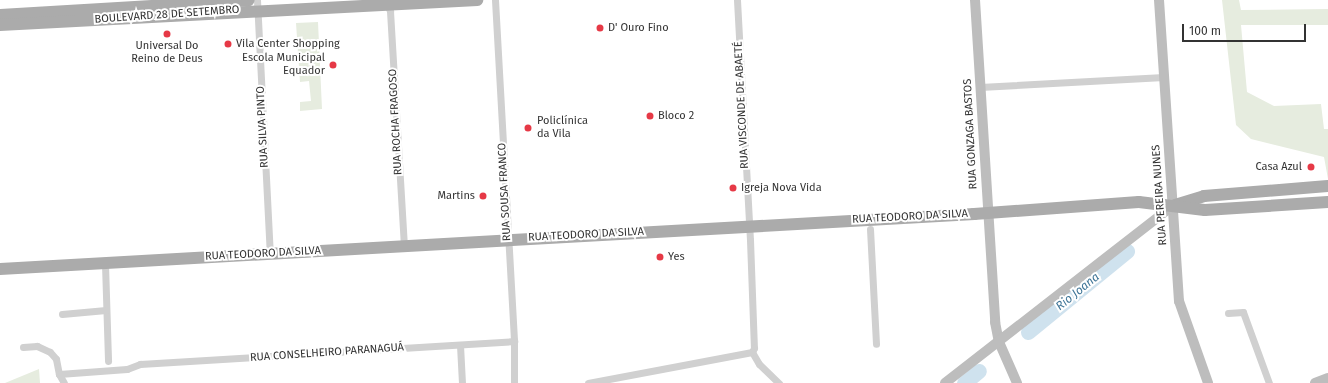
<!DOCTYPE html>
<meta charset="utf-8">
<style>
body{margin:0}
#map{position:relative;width:1328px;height:383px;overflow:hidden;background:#fff;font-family:"Fira Sans",sans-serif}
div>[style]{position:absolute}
.green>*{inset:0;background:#e6ecdf}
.river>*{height:15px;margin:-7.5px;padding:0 7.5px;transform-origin:7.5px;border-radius:7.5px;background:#cfe2ee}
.street>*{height:7px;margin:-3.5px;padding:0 3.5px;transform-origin:3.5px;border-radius:3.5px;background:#d0d0d0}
.secondary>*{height:10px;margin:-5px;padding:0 5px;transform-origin:5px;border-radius:5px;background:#bdbdbd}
.primary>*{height:12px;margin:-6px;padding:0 6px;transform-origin:6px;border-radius:6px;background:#ababab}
.dots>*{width:11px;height:11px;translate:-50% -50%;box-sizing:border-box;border:2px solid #fff;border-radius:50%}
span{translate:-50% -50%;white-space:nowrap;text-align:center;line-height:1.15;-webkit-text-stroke:4px #fff;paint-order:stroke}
.street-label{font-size:11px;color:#333}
.poi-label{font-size:11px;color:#333}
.left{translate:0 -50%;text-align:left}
.right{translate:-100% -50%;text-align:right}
.water-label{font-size:12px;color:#3f7597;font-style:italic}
.scale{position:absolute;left:1182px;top:24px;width:124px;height:18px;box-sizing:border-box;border:2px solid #333;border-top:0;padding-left:5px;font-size:12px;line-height:14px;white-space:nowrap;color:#333;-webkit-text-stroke:3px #fff;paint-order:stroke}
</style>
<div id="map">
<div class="green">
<div style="clip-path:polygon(1222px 0,1239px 0,1241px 10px,1328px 9px,1328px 25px,1241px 25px,1247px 92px,1274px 106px,1321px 104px,1324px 129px,1328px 129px,1328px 179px,1324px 157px,1251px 139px,1236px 125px)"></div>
<div style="clip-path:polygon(318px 22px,322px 109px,300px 111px,300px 102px,311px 101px,309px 81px,300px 82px,296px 23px)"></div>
<div style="clip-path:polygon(39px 369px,40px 383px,5px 383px)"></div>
</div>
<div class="river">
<div style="left:1028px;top:332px;width:128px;rotate:-39.3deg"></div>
<div style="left:964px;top:383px;width:19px;rotate:-39deg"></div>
</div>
<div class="street">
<div style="left:257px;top:0;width:254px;rotate:87.1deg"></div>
<div style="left:495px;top:0;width:342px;rotate:86.8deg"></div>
<div style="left:514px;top:341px;width:42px;rotate:90deg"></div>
<div style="left:737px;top:0;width:240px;rotate:86.9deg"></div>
<div style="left:750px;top:240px;width:108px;rotate:87.9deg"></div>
<div style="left:754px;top:348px;width:4px;rotate:117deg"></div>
<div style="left:386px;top:3px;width:9px;rotate:63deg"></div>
<div style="left:390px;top:11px;width:235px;rotate:86.6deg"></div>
<div style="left:980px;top:87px;width:184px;rotate:-3.1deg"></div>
<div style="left:870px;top:229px;width:115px;rotate:87deg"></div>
<div style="left:105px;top:264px;width:97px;rotate:88.2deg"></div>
<div style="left:1228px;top:313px;width:15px;rotate:-4deg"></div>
<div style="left:1243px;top:312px;width:76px;rotate:69.9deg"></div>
<div style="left:62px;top:314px;width:44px;rotate:-5.2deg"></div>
<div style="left:460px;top:345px;width:38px;rotate:87deg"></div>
<div style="left:23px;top:347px;width:14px;rotate:-4deg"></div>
<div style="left:37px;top:346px;width:14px;rotate:25deg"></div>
<div style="left:50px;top:352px;width:9px;rotate:49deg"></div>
<div style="left:56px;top:359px;width:15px;rotate:79deg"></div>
<div style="left:59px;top:374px;width:68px;rotate:-4.2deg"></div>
<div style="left:127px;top:369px;width:14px;rotate:-21deg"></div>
<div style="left:140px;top:364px;width:375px;rotate:-3.5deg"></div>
<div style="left:752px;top:352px;width:14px;rotate:60deg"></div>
<div style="left:759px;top:364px;width:28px;rotate:44deg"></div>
<div style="left:59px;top:374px;width:10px;rotate:61deg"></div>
<div style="left:588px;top:383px;width:167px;rotate:-10.7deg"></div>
</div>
<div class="secondary">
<div style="left:975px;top:0;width:323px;rotate:86.4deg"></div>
<div style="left:995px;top:322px;width:20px;rotate:79deg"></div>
<div style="left:999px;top:342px;width:45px;rotate:66.3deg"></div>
<div style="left:1159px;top:0;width:302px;rotate:86.2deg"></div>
<div style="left:1179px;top:301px;width:87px;rotate:70.5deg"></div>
<div style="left:945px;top:383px;width:288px;rotate:-37.9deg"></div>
<div style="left:1315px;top:383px;width:14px;rotate:-21deg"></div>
</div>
<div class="primary">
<div style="left:0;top:15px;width:249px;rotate:-3.4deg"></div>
<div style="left:0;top:25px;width:478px;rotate:-3deg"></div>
<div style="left:1175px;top:205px;width:30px;rotate:-17deg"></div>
<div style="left:1204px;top:196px;width:124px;rotate:-4.6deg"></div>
<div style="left:0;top:269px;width:976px;rotate:-3.23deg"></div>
<div style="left:974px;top:214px;width:165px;rotate:-4.2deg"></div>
<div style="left:1139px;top:202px;width:66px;rotate:6.9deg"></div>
<div style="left:1205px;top:210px;width:123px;rotate:-3.7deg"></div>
</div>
<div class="dots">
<div style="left:600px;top:28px;background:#e63946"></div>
<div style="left:167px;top:34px;background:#e63946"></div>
<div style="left:228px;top:44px;background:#e63946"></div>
<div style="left:333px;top:65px;background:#e63946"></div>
<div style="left:650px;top:116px;background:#e63946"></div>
<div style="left:528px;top:128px;background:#e63946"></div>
<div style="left:1311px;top:167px;background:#e63946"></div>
<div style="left:733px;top:188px;background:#e63946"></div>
<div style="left:483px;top:196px;background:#e63946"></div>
<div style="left:660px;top:257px;background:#e63946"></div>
</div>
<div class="street-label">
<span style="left:167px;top:15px;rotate:-4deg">BOULEVARD 28 DE SETEMBRO</span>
<span style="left:742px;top:105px;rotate:-93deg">RUA VISCONDE DE ABAETÉ</span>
<span style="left:396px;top:122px;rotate:-93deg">RUA ROCHA FRAGOSO</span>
<span style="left:263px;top:127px;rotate:-93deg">RUA SILVA PINTO</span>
<span style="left:971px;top:134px;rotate:-93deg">RUA GONZAGA BASTOS</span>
<span style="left:505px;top:192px;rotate:-93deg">RUA SOUSA FRANCO</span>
<span style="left:1160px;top:195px;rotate:-94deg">RUA PEREIRA NUNES</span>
<span style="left:910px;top:217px;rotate:-3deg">RUA TEODORO DA SILVA</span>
<span style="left:586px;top:235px;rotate:-3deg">RUA TEODORO DA SILVA</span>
<span style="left:263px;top:254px;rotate:-3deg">RUA TEODORO DA SILVA</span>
<span style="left:327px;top:353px;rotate:-4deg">RUA CONSELHEIRO PARANAGUÁ</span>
</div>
<div class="poi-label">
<span class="left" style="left:608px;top:28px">D' Ouro Fino</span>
<span class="left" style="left:236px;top:44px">Vila Center Shopping</span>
<span style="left:167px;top:53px">Universal Do<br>Reino de Deus</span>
<span class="right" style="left:325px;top:65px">Escola Municipal<br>Equador</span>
<span class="left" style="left:658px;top:116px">Bloco 2</span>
<span class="left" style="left:537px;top:128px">Policlínica<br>da Vila</span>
<span class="right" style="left:1302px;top:167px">Casa Azul</span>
<span class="left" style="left:741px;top:188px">Igreja Nova Vida</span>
<span class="right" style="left:475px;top:196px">Martins</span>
<span class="left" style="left:668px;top:257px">Yes</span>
</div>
<div class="water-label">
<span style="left:1078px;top:292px;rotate:-39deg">Rio Joana</span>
</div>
<div class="scale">100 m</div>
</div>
